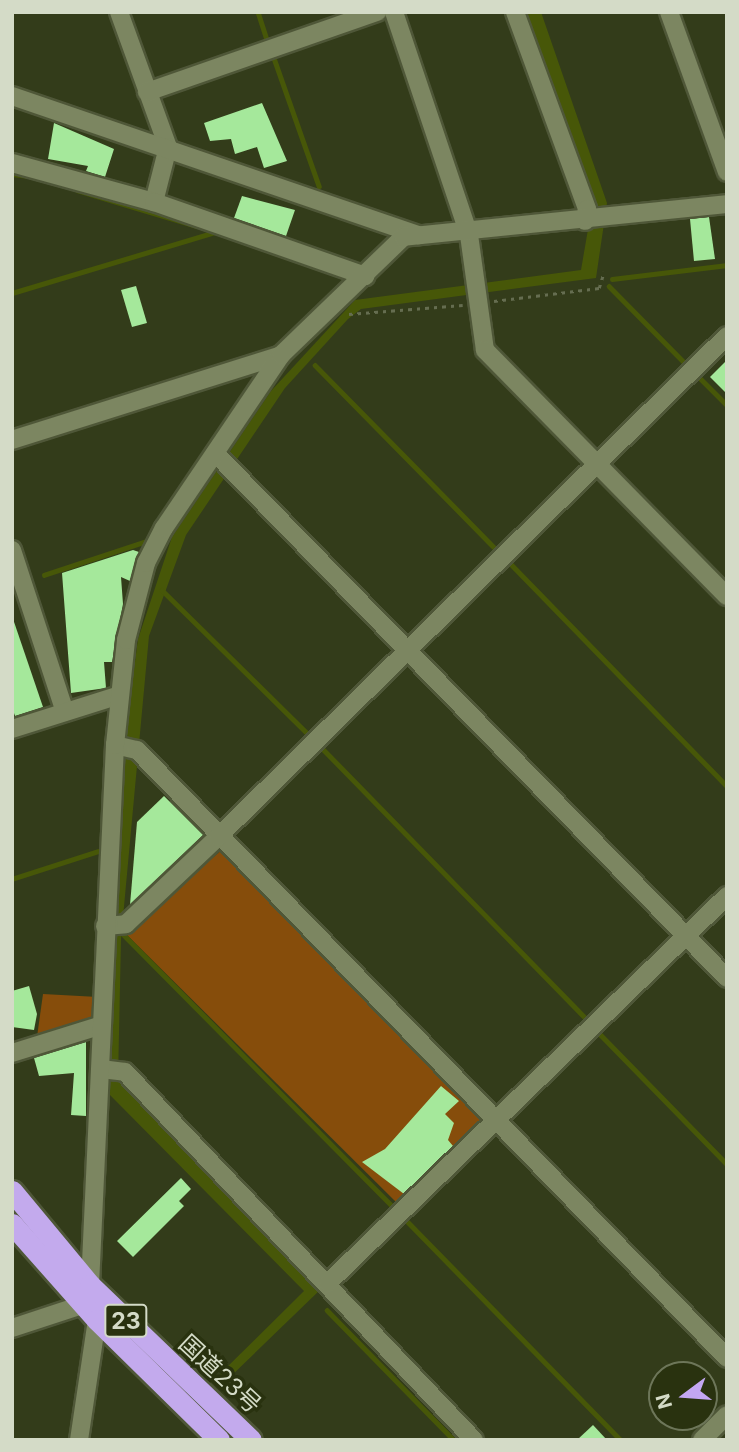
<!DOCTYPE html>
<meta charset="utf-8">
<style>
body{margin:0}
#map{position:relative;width:739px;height:1452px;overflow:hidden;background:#333c1a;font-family:Inter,"Noto Sans JP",sans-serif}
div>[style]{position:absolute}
.green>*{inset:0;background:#864d0b}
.water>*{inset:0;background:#475708}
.stream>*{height:4.5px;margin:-2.25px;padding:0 2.25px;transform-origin:2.25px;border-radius:2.25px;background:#475708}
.building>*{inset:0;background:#a5e89b}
.path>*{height:2.5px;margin-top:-1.25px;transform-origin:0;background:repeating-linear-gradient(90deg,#656d50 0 3.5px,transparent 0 8.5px)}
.roads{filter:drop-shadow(2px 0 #4f5738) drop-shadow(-2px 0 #4f5738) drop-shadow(0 2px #4f5738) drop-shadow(0 -2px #4f5738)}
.minor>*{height:18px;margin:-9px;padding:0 9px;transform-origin:9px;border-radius:9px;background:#7c8661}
.highway>*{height:21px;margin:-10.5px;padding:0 10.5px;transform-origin:10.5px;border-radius:10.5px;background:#c3aaed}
span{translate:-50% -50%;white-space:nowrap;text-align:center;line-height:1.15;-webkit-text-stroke:7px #29320f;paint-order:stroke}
.shield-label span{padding:2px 5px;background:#29320f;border:2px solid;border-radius:5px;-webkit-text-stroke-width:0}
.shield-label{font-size:23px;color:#d4dbc7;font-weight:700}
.street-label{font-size:24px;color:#d4dbc7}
.frame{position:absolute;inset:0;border:14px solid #d4dbc7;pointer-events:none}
.north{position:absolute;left:648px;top:1361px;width:70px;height:70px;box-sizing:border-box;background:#29320f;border:2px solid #6d7659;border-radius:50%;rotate:254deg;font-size:19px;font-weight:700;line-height:28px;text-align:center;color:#d4dbc7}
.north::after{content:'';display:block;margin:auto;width:24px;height:32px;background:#c3a7f2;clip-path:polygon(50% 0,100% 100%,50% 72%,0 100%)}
</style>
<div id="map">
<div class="green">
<div style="clip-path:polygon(224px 848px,484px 1116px,486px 1122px,399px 1205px,125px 933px)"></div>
<div style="clip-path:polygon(43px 994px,98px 997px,96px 1020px,37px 1037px)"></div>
</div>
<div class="water">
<div style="clip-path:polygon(525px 12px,541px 12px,607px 203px,596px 278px,361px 309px,348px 319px,285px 388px,186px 535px,149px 636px,121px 939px,118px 1081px,321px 1289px,228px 1379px,226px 1394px,218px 1387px,221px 1373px,304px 1291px,107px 1092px,125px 738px,138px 639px,172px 537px,271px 391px,355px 300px,581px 270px,592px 206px)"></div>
</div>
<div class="stream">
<div style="left:258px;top:12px;width:32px;rotate:72deg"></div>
<div style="left:274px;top:58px;width:136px;rotate:70.6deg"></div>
<div style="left:12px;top:174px;width:17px;rotate:7deg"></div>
<div style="left:77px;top:190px;width:124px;rotate:16.8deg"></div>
<div style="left:612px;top:279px;width:116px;rotate:-6.9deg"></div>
<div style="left:609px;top:286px;width:108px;rotate:45.4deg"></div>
<div style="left:12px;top:293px;width:212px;rotate:-16.7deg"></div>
<div style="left:315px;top:365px;width:255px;rotate:45.5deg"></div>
<div style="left:700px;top:378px;width:38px;rotate:45deg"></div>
<div style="left:510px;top:563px;width:311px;rotate:45.8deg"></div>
<div style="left:44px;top:575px;width:108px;rotate:-18.3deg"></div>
<div style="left:162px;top:590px;width:204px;rotate:44.6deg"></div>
<div style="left:322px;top:748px;width:378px;rotate:45.7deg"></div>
<div style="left:12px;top:879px;width:90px;rotate:-18deg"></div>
<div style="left:122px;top:933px;width:387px;rotate:45.3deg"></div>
<div style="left:599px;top:1033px;width:183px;rotate:45.7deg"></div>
<div style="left:407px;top:1221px;width:306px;rotate:45.7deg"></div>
<div style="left:327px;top:1310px;width:182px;rotate:45.7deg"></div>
</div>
<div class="building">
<div style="clip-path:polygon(262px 103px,287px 161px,264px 168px,257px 147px,235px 154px,231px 139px,210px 141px,204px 123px)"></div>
<div style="clip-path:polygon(54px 123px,114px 149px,105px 177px,86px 171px,88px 166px,48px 159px)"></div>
<div style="clip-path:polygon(242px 196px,295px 210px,286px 236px,234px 218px)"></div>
<div style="clip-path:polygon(709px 217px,715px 259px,694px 261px,690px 219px)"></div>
<div style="clip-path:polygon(136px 286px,147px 323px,132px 327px,121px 290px)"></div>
<div style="clip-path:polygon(727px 360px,727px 394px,710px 377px)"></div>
<div style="clip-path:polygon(133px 550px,139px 552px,130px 581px,121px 577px,123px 604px,112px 662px,104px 662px,106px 688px,71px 693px,62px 573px)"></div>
<div style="clip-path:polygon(12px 616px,43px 707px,15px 716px,12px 707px)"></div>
<div style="clip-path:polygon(164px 796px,203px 835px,130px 905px,137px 822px)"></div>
<div style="clip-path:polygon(29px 986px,37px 1014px,34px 1030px,12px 1027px,12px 991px)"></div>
<div style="clip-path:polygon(86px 1042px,86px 1116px,71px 1115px,74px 1073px,39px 1076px,34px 1058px)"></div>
<div style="clip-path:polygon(441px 1086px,459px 1101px,445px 1114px,454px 1123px,448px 1140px,453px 1146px,404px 1194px,362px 1162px,385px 1149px)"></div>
<div style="clip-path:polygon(181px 1178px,191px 1189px,179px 1201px,184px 1206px,133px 1257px,117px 1241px)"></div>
<div style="clip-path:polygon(593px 1425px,607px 1440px,577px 1440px)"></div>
</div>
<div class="path">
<div style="left:494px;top:301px;width:106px;rotate:-7.1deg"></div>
<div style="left:599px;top:288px;width:17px;rotate:-73deg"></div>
<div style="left:349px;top:314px;width:114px;rotate:-4.5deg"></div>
</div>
<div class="roads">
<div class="minor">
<div style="left:119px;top:12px;width:144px;rotate:70.1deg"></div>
<div style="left:168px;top:147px;width:57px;rotate:104.3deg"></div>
<div style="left:394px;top:12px;width:235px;rotate:71.4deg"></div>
<div style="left:469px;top:235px;width:116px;rotate:82.1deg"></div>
<div style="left:485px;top:350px;width:345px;rotate:45.5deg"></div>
<div style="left:515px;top:12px;width:210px;rotate:69.9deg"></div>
<div style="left:587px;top:209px;width:12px;rotate:99deg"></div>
<div style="left:669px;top:12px;width:170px;rotate:70.1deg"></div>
<div style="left:147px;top:92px;width:244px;rotate:-19.2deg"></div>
<div style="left:12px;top:96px;width:430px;rotate:18.9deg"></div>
<div style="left:12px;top:163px;width:147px;rotate:15.4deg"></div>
<div style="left:154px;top:202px;width:224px;rotate:19.3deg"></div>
<div style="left:12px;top:440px;width:282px;rotate:-17.5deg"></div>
<div style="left:215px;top:453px;width:733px;rotate:45.72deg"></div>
<div style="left:12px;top:550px;width:170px;rotate:71.9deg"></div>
<div style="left:12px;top:729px;width:113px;rotate:-17.5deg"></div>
<div style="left:115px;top:745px;width:23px;rotate:13deg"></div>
<div style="left:137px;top:750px;width:847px;rotate:45.86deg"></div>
<div style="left:105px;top:926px;width:21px;rotate:-5deg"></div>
<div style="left:126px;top:924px;width:127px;rotate:-43.4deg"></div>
<div style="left:218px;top:837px;width:714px;rotate:-44.55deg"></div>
<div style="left:12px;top:1053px;width:94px;rotate:-17.3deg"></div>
<div style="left:101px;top:1069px;width:24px;rotate:7deg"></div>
<div style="left:125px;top:1072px;width:507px;rotate:46.52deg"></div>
<div style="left:328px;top:1283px;width:556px;rotate:-44.13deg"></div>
<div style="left:90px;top:1285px;width:541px;rotate:-87.35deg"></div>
<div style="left:115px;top:745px;width:106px;rotate:-84deg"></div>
<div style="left:126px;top:640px;width:80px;rotate:-75.4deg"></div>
<div style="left:146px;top:563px;width:39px;rotate:-63deg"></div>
<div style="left:164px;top:528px;width:209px;rotate:-55.9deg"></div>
<div style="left:281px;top:355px;width:170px;rotate:-44deg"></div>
<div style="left:403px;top:237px;width:326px;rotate:-5.8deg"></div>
<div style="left:12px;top:1328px;width:74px;rotate:-18.2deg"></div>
<div style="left:79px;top:1440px;width:121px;rotate:-81.5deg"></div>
<div style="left:702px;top:1440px;width:35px;rotate:-45deg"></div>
</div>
<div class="highway">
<div style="left:12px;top:1191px;width:122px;rotate:50.3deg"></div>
<div style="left:90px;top:1285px;width:223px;rotate:43.9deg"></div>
<div style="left:12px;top:1224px;width:128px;rotate:48.5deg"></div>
<div style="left:97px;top:1320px;width:171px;rotate:44.5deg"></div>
</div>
</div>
<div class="shield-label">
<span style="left:126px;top:1321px">23</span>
</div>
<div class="street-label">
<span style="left:220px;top:1374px;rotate:43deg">国道23号</span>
</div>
<div class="frame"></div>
<div class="north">N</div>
</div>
